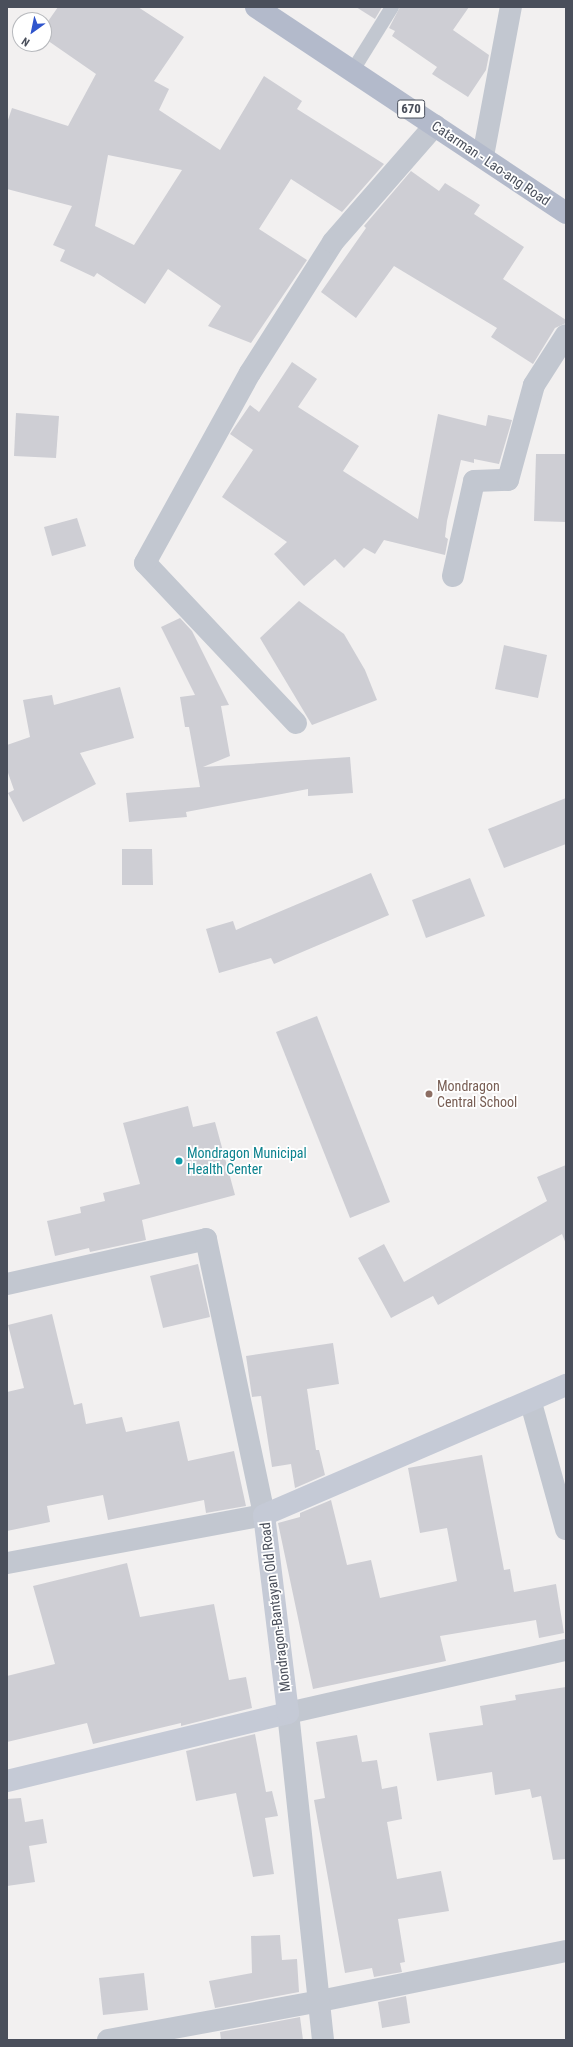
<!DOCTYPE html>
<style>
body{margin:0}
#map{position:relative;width:573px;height:2047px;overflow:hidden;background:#f2f0f0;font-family:"Roboto Condensed",sans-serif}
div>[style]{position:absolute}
.building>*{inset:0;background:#ceced4}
.lane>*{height:14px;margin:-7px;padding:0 7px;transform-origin:7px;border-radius:7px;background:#c2c7d0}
.street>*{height:22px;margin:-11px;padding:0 11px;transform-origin:11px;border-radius:11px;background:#c2c7d0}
.secondary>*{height:22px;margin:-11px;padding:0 11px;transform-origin:11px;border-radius:11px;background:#c5cad6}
.primary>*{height:22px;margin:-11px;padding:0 11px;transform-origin:11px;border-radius:11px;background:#b3bacb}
.dots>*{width:11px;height:11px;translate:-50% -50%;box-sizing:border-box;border:2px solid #fff;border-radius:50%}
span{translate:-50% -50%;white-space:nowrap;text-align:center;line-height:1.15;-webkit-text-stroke:3.5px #fff;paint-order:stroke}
.shield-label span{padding:1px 3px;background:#fff;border:1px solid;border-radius:3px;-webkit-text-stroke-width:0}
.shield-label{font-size:13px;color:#4a4f5b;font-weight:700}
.street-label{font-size:14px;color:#4a4f5b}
.education-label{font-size:14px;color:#785e54}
.left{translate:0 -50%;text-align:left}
.culture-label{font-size:14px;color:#0d838f}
.frame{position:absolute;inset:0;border:8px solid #4a4f5b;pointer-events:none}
.north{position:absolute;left:12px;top:12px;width:40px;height:40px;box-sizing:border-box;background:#fff;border:1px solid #b7b9bd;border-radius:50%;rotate:213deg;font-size:11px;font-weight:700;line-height:16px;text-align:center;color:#4a4f5b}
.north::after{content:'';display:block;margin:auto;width:14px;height:18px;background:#3055cc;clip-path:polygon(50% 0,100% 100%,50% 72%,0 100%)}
</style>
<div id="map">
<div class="building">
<div style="clip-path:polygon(evenodd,58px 7px,138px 7px,184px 37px,154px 81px,169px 89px,159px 110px,220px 150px,264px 76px,302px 101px,297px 109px,384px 164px,342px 212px,291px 179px,259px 229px,307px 260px,251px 343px,208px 326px,221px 306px,168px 269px,145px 304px,97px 273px,94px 277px,60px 261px,65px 250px,53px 245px,72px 206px,7px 189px,7px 123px,12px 108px,68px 126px,96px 74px,44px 38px,44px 27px,58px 7px,108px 155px,182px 170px,134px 245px,95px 226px,108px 155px)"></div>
<div style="clip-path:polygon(356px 7px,382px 7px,375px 19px)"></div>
<div style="clip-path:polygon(400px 7px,469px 7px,453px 30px,489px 55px,486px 70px,468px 97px,432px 74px,437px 67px,392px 36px,395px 31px,389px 28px)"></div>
<div style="clip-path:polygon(411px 171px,439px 191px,445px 183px,480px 205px,474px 214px,524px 247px,503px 279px,566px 320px,566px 323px,555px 328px,533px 364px,491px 337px,497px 328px,394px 266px,356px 318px,321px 292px,366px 228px,364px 226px)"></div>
<div style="clip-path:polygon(292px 362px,317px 379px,298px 407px,359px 446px,343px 471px,418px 519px,438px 414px,486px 426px,488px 415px,512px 420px,499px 464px,474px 459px,474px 463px,461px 460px,447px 521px,445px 537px,448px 539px,445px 555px,384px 540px,375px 554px,364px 548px,344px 568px,335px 559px,304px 586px,274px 554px,287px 542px,222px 497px,253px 450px,230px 434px,250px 405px,259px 412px)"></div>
<div style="clip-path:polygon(16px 413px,59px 416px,56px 458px,14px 456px)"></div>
<div style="clip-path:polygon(536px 454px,566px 454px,566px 522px,534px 521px)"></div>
<div style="clip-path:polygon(77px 518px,86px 546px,52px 556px,44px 527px)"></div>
<div style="clip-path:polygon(299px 601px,344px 634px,365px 670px,377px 700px,312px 725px,260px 638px)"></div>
<div style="clip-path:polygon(180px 618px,192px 631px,229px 705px,221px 706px,230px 756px,203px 767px,350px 757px,353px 793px,308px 796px,308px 789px,186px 812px,187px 817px,129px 822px,126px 793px,200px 787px,189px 727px,185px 727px,180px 697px,195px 695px,161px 627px)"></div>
<div style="clip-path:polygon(504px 645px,547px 655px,538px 698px,495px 689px)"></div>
<div style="clip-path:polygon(120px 687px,134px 738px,80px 753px,96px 784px,23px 822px,8px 793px,14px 790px,7px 770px,7px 745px,30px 737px,23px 700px,52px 695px,54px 705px)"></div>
<div style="clip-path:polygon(566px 798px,566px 844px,504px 868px,488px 829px)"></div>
<div style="clip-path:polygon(122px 849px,152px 849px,153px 885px,122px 885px)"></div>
<div style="clip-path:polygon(371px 873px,389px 915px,274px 964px,271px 958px,219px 973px,206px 929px,233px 921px,236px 930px)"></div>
<div style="clip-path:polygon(470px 878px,485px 916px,426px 938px,412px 900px)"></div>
<div style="clip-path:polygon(317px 1016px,390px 1202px,350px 1218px,276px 1032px)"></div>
<div style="clip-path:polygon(188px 1106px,193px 1127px,215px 1122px,235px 1195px,142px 1220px,146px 1240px,90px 1252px,89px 1248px,55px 1256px,47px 1221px,81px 1213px,80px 1207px,105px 1201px,103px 1193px,140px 1184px,123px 1123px)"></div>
<div style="clip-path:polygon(566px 1165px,566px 1244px,562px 1234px,438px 1305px,433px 1296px,391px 1318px,358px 1258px,384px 1244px,404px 1282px,547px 1201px,537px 1177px)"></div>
<div style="clip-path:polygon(198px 1264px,210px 1317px,163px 1328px,150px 1276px)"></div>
<div style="clip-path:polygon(52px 1314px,74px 1405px,82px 1403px,86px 1424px,122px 1417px,126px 1432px,179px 1421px,188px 1461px,234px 1451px,246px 1506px,206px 1513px,204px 1500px,108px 1520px,103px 1495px,47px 1506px,50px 1522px,7px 1531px,7px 1392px,24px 1388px,8px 1325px)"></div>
<div style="clip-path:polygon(333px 1343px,339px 1384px,307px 1389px,316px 1450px,319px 1450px,325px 1475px,295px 1488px,291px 1464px,272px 1467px,261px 1396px,252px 1397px,246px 1356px)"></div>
<div style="clip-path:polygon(482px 1455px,504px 1570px,510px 1569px,514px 1592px,556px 1584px,564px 1633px,539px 1638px,536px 1620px,440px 1636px,446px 1661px,313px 1689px,278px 1523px,300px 1517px,300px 1513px,331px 1500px,347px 1565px,371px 1560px,380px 1598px,457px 1581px,447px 1528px,420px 1533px,408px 1468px)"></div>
<div style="clip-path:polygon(127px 1563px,140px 1617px,214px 1604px,229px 1680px,246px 1677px,252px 1708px,181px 1726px,181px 1723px,93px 1744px,87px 1723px,7px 1742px,7px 1676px,55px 1664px,33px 1586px)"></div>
<div style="clip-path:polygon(566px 1687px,566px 1859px,553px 1860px,541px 1796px,532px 1798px,530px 1789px,495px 1795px,492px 1772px,437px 1781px,429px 1733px,483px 1725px,480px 1706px,516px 1700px,515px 1695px)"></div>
<div style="clip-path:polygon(255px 1734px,266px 1792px,272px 1791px,278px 1816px,265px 1818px,274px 1874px,253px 1877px,236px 1793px,196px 1801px,186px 1751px)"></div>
<div style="clip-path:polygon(357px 1735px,362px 1762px,377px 1760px,382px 1789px,397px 1786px,402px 1819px,387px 1822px,397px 1879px,441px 1871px,449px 1911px,398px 1919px,405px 1962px,400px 1963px,402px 1972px,374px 1977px,372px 1968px,345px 1973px,314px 1800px,325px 1798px,316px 1742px)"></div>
<div style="clip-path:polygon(21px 1798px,25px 1822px,43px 1819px,47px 1843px,29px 1846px,35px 1882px,7px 1886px,7px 1799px)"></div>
<div style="clip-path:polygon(280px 1935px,282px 1960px,297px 1959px,299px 1992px,215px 2008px,209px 1981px,252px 1973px,251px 1936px)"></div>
<div style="clip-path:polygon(144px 1973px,148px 2010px,103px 2015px,99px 1978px)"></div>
<div style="clip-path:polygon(406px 1996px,410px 2023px,382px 2028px,378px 2002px)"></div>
<div style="clip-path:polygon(300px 2017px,303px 2040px,221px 2040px,220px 2032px)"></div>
</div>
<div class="lane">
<div style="left:353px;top:70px;width:74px;rotate:-58.2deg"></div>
</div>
<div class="street">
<div style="left:483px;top:156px;width:152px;rotate:-79.4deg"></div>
<div style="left:453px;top:576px;width:97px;rotate:-77.5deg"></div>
<div style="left:474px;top:481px;width:34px;rotate:-2deg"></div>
<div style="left:508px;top:480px;width:98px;rotate:-74.7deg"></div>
<div style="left:534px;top:385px;width:59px;rotate:-57.4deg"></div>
<div style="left:296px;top:723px;width:220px;rotate:-133.3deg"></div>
<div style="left:145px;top:563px;width:217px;rotate:-61.1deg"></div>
<div style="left:250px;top:373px;width:155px;rotate:-57.6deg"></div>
<div style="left:333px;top:242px;width:155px;rotate:-48.9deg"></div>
<div style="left:7px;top:1284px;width:204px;rotate:-12.7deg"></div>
<div style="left:206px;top:1239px;width:282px;rotate:78.1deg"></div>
<div style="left:264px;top:1515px;width:261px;rotate:169.4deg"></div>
<div style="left:531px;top:1403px;width:131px;rotate:74.5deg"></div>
<div style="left:108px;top:2040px;width:216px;rotate:-10.4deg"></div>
<div style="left:320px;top:2001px;width:251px;rotate:-11.5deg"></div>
<div style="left:323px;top:2040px;width:329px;rotate:-96.1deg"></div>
<div style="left:288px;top:1713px;width:285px;rotate:-12.8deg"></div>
</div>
<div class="secondary">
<div style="left:7px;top:1781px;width:289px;rotate:-13.6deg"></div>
<div style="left:288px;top:1713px;width:199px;rotate:-96.9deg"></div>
<div style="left:264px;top:1515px;width:329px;rotate:-23.3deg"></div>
</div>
<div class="primary">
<div style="left:256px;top:7px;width:372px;rotate:33.6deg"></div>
</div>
<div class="dots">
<div style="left:429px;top:1094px;background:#8d6e63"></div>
<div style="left:179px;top:1161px;background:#0f9aa8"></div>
</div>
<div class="shield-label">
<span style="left:411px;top:109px">670</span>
</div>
<div class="street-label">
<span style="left:491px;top:163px;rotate:34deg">Catarman - Lao-ang Road</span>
<span style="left:275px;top:1607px;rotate:-97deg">Mondragon-Bantayan Old Road</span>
</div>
<div class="education-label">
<span class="left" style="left:437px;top:1094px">Mondragon<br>Central School</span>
</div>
<div class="culture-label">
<span class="left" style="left:187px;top:1161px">Mondragon Municipal<br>Health Center</span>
</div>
<div class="frame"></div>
<div class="north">N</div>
</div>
